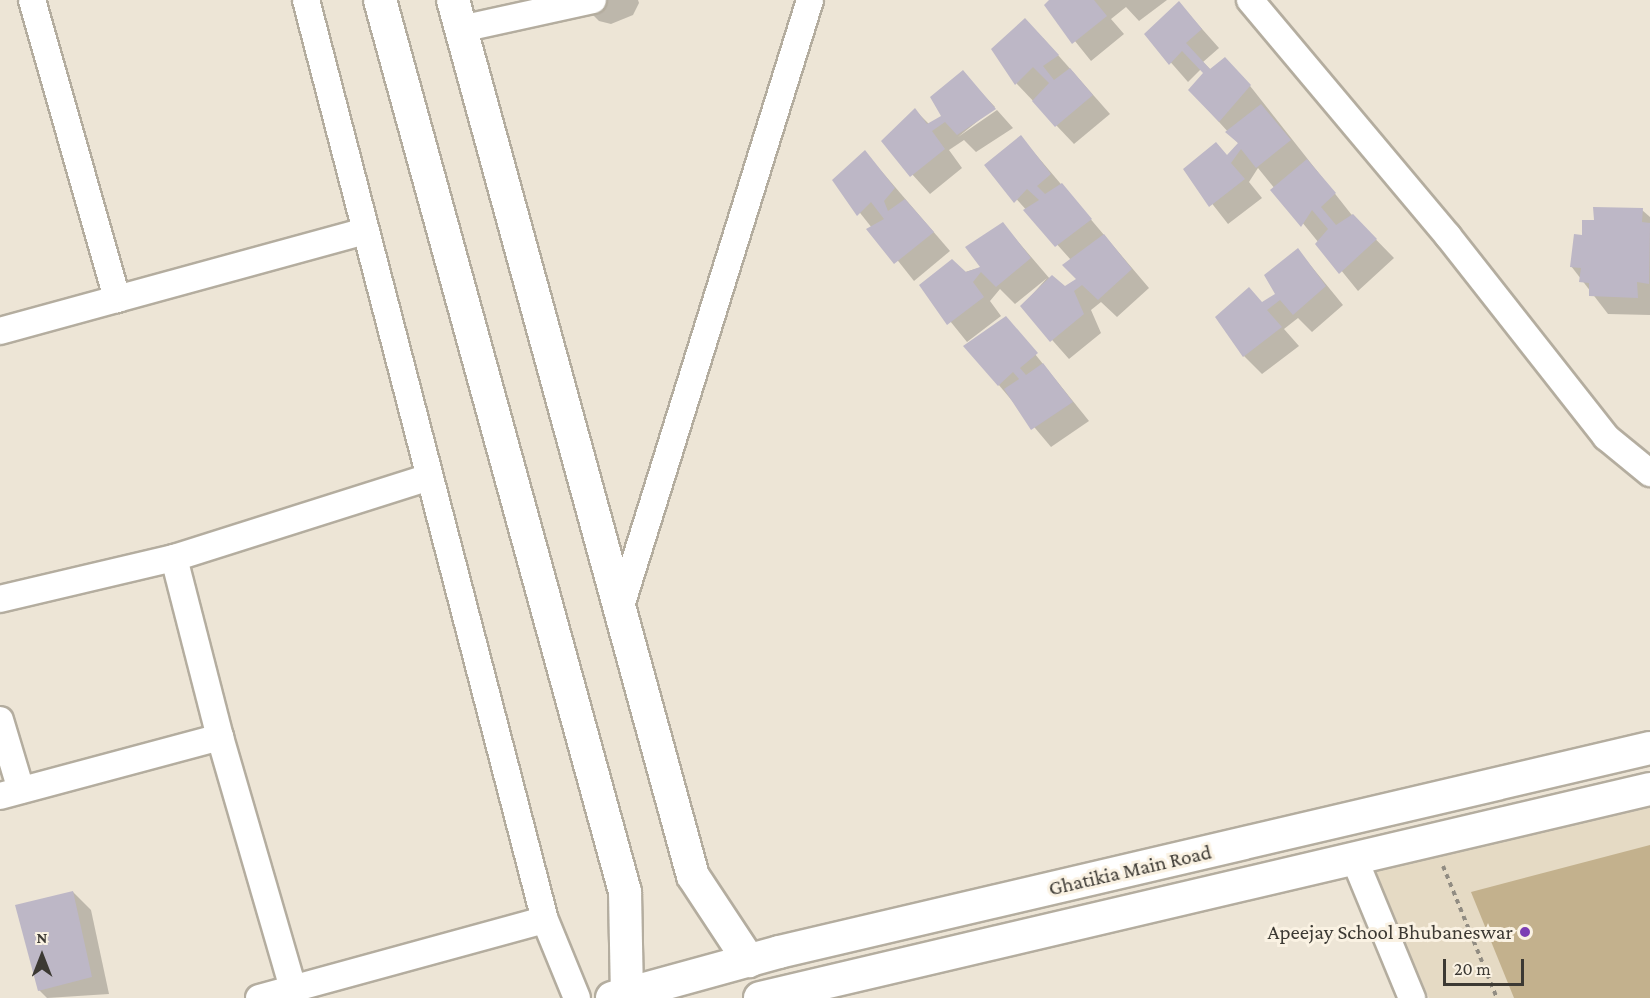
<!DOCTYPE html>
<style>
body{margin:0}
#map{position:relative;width:1650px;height:998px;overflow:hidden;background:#ede5d6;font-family:"Crimson Pro",serif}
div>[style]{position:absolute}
.built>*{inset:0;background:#e5dac4}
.green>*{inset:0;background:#c3b18d}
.shadow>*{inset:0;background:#0003}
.building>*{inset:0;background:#bdb7c6}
.path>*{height:4px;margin-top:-2px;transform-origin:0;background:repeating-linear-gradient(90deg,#918c82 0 4.5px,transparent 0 9px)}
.roads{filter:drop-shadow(2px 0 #b4ad9f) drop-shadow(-2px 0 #b4ad9f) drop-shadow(0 2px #b4ad9f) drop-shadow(0 -2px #b4ad9f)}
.minor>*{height:26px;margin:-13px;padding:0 13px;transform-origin:13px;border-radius:13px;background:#fff}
.tertiary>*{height:32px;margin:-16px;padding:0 16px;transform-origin:16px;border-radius:16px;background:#fff}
.dots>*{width:16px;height:16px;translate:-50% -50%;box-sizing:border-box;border:3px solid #faf2e3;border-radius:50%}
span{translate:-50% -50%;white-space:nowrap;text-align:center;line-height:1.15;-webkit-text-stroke:6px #faf2e3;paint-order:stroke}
.street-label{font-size:21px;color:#3c3933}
.poi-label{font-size:21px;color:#3c3933}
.right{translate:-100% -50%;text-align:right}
.north{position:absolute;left:12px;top:926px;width:60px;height:60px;-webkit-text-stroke:4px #faf2e3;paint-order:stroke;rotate:0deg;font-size:16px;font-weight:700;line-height:24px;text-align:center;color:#3c3933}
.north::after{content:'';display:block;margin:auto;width:21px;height:27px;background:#3c3933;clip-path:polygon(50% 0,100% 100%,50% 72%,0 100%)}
.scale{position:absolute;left:1443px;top:959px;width:81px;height:27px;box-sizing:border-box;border:3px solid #3c3933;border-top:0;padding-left:8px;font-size:18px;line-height:21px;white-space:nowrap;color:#3c3933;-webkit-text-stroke:4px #faf2e3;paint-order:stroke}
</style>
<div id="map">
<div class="built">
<div style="clip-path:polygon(1650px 801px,1650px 998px,1429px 998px,1372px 865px)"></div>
</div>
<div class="green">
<div style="clip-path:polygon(1650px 845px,1650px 998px,1514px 998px,1471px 892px)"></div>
</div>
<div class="shadow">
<div style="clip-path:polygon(578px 0,638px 0,639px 3px,633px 15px,611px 24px,599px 21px)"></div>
<div style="clip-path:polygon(1052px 0,1167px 0,1139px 21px,1126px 7px,1111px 19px,1124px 34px,1091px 61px,1046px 5px)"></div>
<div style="clip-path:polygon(1179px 3px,1219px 48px,1203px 62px,1211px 70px,1243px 77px,1351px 214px,1394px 258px,1358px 291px,1258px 168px,1249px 182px,1262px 198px,1228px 224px,1185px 169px,1227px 156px,1239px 144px,1190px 90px,1205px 73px,1201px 69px,1188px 82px,1146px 34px)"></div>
<div style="clip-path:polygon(1043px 38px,1110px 114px,1074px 144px,1017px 84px,993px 49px)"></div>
<div style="clip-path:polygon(962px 72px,995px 107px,958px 137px,997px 110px,1013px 128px,976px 152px,964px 140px,949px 150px,962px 168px,930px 194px,883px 142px,915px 110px,929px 124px,943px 117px)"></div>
<div style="clip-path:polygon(1021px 137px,1149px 288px,1117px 317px,1101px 302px,1091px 310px,1101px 333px,1069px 359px,1022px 306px,1047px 278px,1015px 304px,1000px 289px,990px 301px,1001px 316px,967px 342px,921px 285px,982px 267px,1003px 224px,1050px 279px,1065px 288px,1079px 280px,1071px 260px,986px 165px)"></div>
<div style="clip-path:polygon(865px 152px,950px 251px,914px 281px,834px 180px)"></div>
<div style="clip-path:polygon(1642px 210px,1650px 217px,1650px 315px,1608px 314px,1571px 266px,1595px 221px)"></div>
<div style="clip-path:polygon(1298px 250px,1343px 305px,1312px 332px,1298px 318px,1284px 329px,1299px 346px,1262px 374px,1244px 356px,1263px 303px,1277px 294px)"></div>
<div style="clip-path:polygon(1006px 318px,1089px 421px,1051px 447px,966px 346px)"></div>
<div style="clip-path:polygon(73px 892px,91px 910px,109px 994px,47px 998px,39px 990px)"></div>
</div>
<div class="building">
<div style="clip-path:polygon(1049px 0,1094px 0,1107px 16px,1072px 44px,1044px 5px)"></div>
<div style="clip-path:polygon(1179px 1px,1202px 29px,1186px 43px,1210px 69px,1225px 57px,1251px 85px,1219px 122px,1188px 90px,1203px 73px,1182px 51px,1169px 65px,1144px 34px)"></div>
<div style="clip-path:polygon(1025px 18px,1059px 55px,1043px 66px,1054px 80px,1070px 68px,1093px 95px,1055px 127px,1032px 101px,1049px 83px,1033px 67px,1015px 85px,991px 49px)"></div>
<div style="clip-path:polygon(963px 70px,996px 109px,957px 135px,945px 122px,932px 131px,945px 149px,910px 177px,881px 141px,915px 108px,927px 124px,941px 116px,930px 97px)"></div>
<div style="clip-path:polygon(1261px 104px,1291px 140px,1256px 168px,1241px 149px,1231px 163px,1245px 179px,1209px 207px,1183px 169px,1216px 142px,1227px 155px,1238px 143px,1225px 132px)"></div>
<div style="clip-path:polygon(1021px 135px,1051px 174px,1037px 186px,1045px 194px,1062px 183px,1092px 219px,1055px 247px,1023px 210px,1039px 200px,1027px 189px,1014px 203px,984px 165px)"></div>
<div style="clip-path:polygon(865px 150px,895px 188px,884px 201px,888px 211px,905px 199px,934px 232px,894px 264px,866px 229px,884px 219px,871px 202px,857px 216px,832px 180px)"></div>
<div style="clip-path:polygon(1307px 159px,1336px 193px,1321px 207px,1336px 225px,1353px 214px,1377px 239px,1339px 274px,1315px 244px,1328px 229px,1312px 210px,1301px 227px,1270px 190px)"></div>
<div style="clip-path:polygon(1593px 207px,1643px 208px,1642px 222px,1650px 223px,1649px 284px,1637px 282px,1638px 298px,1589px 296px,1589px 283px,1579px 282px,1581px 268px,1570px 267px,1574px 234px,1582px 235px,1582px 220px,1594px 220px)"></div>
<div style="clip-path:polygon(1003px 222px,1031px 258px,996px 287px,981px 272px,973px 282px,984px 297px,947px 325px,919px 285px,952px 259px,966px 272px,980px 267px,965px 247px)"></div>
<div style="clip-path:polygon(1104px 234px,1132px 269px,1098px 300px,1082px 285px,1074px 291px,1084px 314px,1050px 342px,1020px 306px,1052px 275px,1065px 286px,1076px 279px,1062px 265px)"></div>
<div style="clip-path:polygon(1298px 248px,1326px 286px,1293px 315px,1280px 300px,1267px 310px,1282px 327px,1243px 357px,1215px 317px,1249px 287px,1262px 302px,1275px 294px,1264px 275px)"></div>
<div style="clip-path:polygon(1006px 316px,1038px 353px,1020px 368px,1026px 375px,1043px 363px,1073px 402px,1031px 430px,1004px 389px,1019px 379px,1013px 372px,998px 386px,963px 346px)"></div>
<div style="clip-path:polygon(73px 891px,92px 977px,38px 991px,15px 905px)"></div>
</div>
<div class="path">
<div style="left:1443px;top:866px;width:143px;rotate:67.8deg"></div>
</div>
<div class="roads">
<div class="minor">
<div style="left:32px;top:0;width:311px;rotate:74.1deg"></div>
<div style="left:306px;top:0;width:951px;rotate:75.44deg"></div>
<div style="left:1250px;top:0;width:308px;rotate:50deg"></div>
<div style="left:1448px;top:236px;width:256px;rotate:51.8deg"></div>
<div style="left:1606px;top:437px;width:57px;rotate:39.3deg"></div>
<div style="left:461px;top:29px;width:135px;rotate:-12.4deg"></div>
<div style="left:0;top:331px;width:379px;rotate:-15.3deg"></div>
<div style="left:174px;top:558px;width:185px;rotate:75.6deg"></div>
<div style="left:0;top:599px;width:179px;rotate:-13.3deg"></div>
<div style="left:174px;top:558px;width:268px;rotate:-17.6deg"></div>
<div style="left:620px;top:609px;width:638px;rotate:-72.67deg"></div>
<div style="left:0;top:720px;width:73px;rotate:73.3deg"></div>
<div style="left:0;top:796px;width:228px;rotate:-15deg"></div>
<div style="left:220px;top:737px;width:262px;rotate:73.8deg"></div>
<div style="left:1354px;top:858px;width:152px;rotate:67.5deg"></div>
<div style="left:259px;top:998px;width:296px;rotate:-15.3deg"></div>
<div style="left:545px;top:920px;width:84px;rotate:67.7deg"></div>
</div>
<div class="tertiary">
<div style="left:380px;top:0;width:925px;rotate:74.64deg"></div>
<div style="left:625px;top:892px;width:101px;rotate:88.9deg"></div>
<div style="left:453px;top:0;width:908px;rotate:74.68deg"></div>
<div style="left:693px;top:876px;width:102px;rotate:56.6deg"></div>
<div style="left:612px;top:998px;width:173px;rotate:-15.4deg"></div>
<div style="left:779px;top:952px;width:895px;rotate:-13.18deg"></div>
<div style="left:760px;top:998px;width:914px;rotate:-13.22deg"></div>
</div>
</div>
<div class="dots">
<div style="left:1525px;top:932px;background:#7c3eb4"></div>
</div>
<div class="street-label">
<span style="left:1130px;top:870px;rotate:-13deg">Ghatikia Main Road</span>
</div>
<div class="poi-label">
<span class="right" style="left:1513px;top:932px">Apeejay School Bhubaneswar</span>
</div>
<div class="north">N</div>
<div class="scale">20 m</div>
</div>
